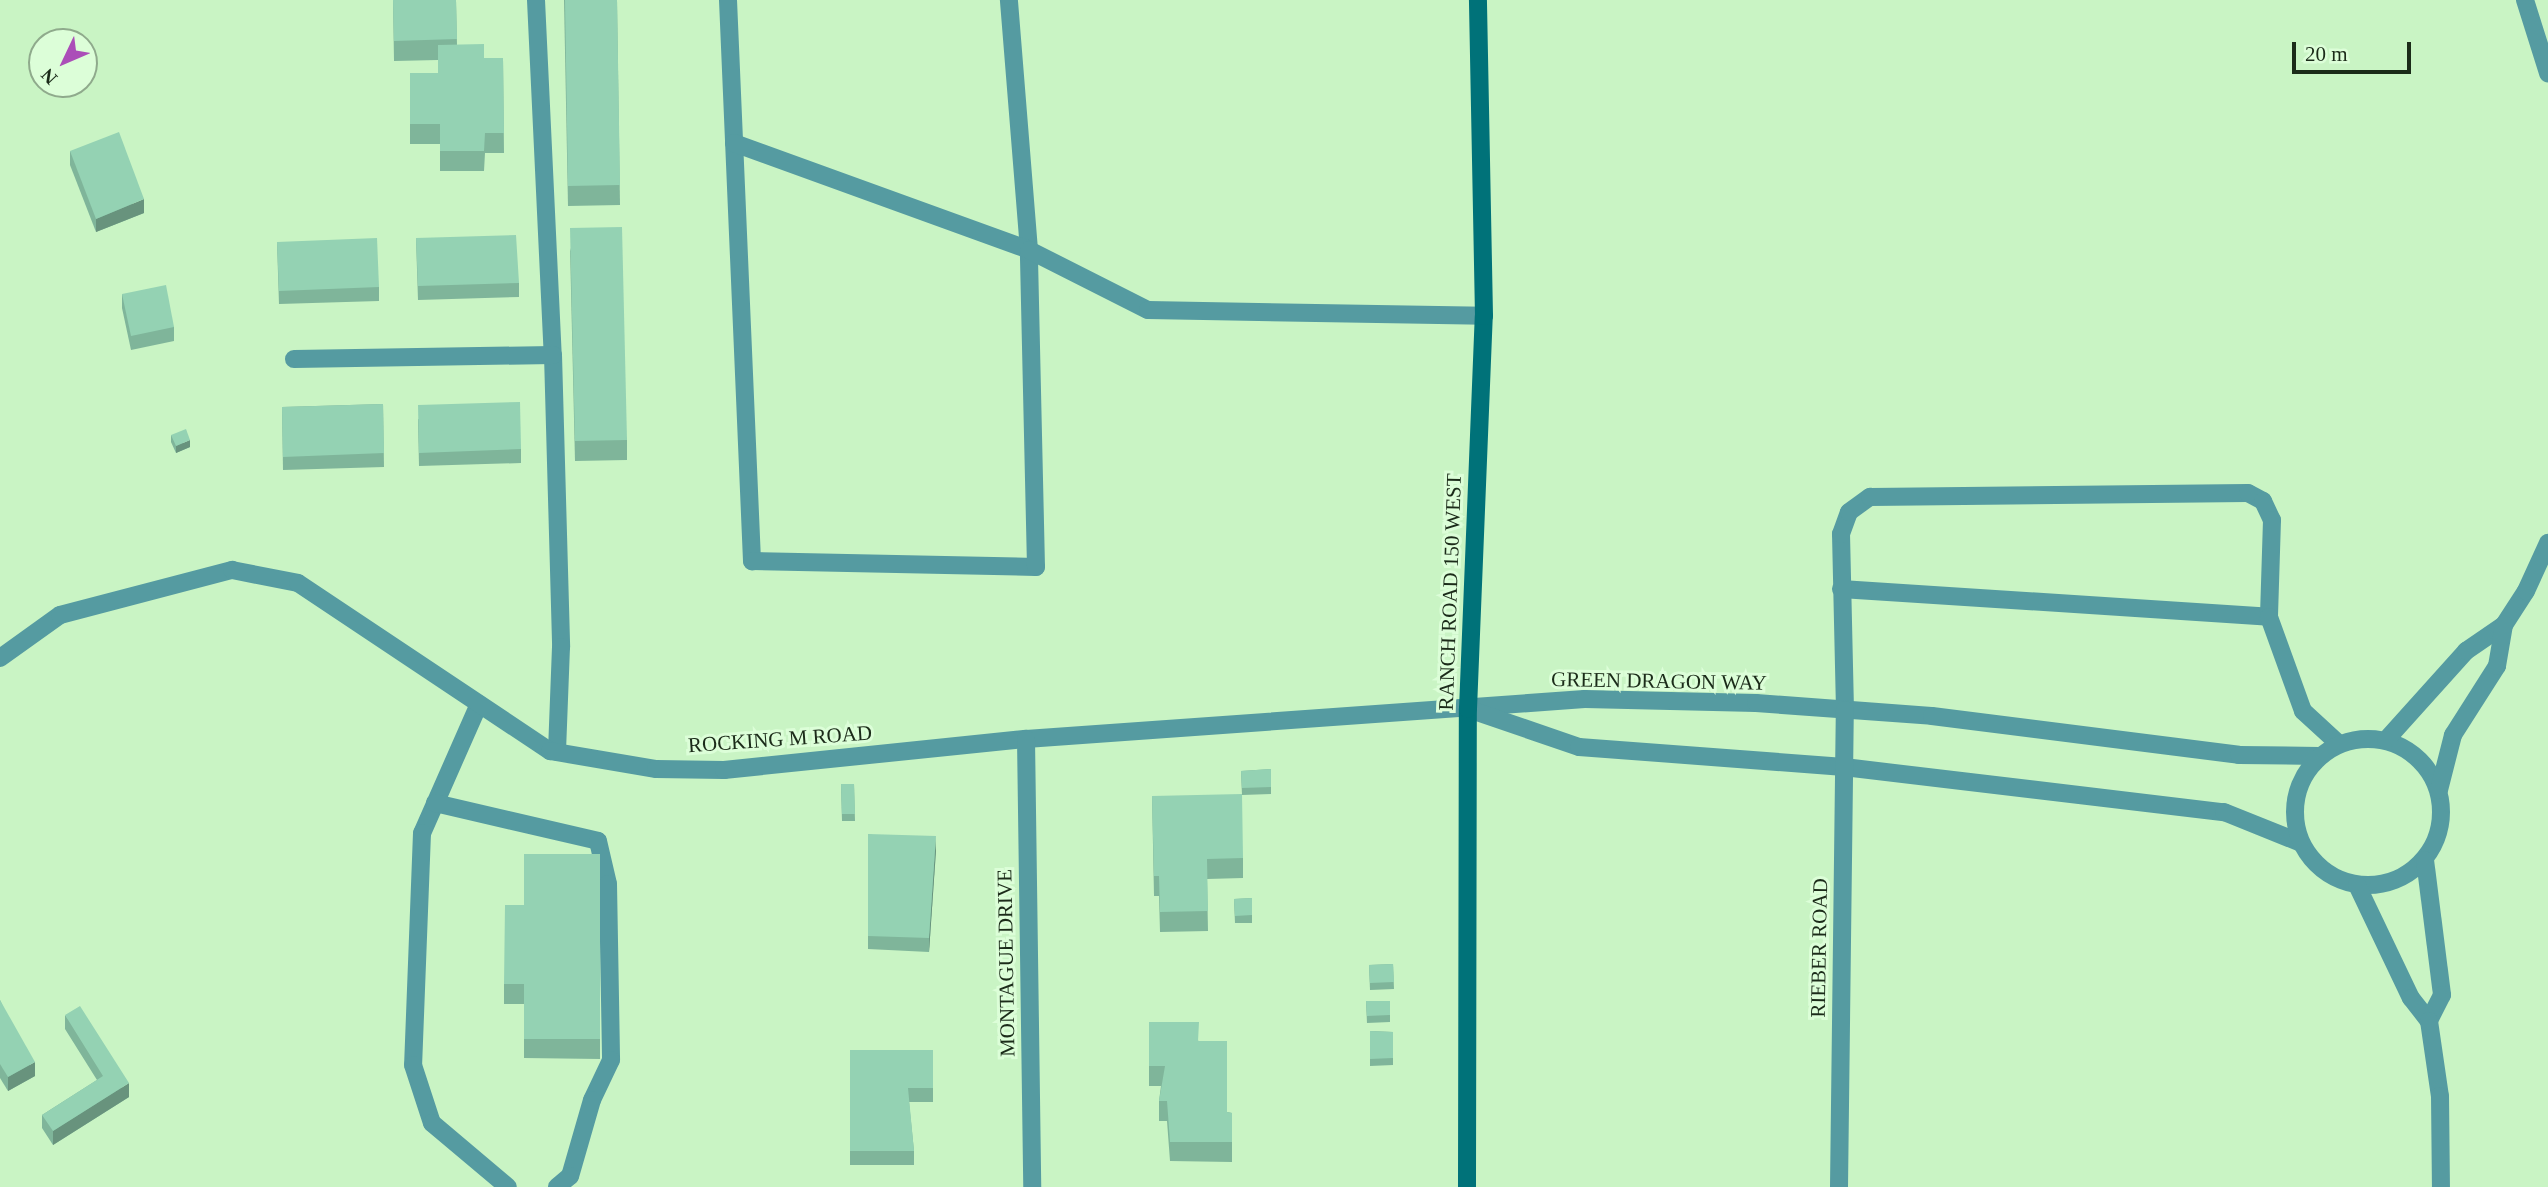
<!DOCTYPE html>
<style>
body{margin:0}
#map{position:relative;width:2548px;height:1187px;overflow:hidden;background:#c9f4c4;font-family:"Times New Roman",serif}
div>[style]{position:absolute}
.service>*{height:18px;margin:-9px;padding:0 9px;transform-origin:9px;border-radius:9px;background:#559ba1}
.minor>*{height:18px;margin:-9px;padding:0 9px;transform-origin:9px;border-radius:9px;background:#559ba1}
.minor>.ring{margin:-9px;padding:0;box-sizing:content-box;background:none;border:18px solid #559ba1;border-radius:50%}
.secondary>*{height:18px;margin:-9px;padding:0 9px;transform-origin:9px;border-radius:9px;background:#007279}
.wall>*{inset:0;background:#7fb59a}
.shaded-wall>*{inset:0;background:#68937d}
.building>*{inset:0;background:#94d2b3}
span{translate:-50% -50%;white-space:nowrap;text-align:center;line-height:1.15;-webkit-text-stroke:6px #dcfed8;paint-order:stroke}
.street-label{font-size:21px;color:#1b2b19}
.north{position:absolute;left:28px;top:28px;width:70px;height:70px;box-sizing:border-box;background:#dcfed8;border:2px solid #8faa8c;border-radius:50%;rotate:226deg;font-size:19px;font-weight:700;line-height:28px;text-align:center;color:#1b2b19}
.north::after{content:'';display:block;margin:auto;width:24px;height:32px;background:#ab4eb8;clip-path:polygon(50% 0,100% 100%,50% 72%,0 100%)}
.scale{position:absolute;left:2292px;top:42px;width:119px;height:32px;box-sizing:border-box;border:4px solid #1b2b19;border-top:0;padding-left:9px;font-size:21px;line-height:24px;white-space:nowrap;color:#1b2b19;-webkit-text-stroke:5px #dcfed8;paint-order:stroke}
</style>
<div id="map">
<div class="service">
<div style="left:536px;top:0;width:355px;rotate:87.3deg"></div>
<div style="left:553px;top:355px;width:292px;rotate:88.4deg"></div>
<div style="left:561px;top:647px;width:105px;rotate:92.2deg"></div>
<div style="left:728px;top:0;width:562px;rotate:87.55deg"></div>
<div style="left:752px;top:561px;width:284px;rotate:1.2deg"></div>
<div style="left:1036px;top:567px;width:317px;rotate:-91.3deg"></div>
<div style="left:1029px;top:250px;width:251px;rotate:-94.6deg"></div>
<div style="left:734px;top:143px;width:314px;rotate:19.9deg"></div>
<div style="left:1029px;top:250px;width:133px;rotate:26.8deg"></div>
<div style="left:1148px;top:310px;width:336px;rotate:1deg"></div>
<div style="left:294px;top:359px;width:259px;rotate:-0.9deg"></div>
<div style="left:1841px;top:589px;width:429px;rotate:3.7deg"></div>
<div style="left:479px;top:704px;width:141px;rotate:113.8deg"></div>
<div style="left:422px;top:833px;width:232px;rotate:92.2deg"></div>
<div style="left:413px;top:1065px;width:61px;rotate:71.9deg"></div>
<div style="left:432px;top:1123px;width:99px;rotate:40.1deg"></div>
<div style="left:1845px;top:710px;width:176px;rotate:-91.3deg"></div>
<div style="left:1841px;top:534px;width:23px;rotate:-70deg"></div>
<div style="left:1849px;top:512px;width:26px;rotate:-36deg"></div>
<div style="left:1870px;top:497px;width:378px;rotate:-0.6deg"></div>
<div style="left:2248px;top:493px;width:17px;rotate:28deg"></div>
<div style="left:2263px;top:501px;width:21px;rotate:65deg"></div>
<div style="left:2272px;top:520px;width:97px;rotate:91.8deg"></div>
<div style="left:2269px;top:617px;width:100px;rotate:70.1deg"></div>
<div style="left:2303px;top:711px;width:49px;rotate:42.5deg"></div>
<div style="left:435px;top:803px;width:167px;rotate:13.1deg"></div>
<div style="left:598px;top:841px;width:44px;rotate:76.9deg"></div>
<div style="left:608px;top:884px;width:176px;rotate:89deg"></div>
<div style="left:611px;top:1060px;width:44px;rotate:115.4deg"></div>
<div style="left:592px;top:1100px;width:79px;rotate:106.1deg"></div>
<div style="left:570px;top:1176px;width:17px;rotate:140deg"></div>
</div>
<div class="minor">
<div style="left:2525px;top:0;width:77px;rotate:72.5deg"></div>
<div style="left:0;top:658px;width:74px;rotate:-35.6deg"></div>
<div style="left:60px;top:615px;width:178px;rotate:-14.7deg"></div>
<div style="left:232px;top:570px;width:67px;rotate:11.1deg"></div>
<div style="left:298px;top:583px;width:303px;rotate:33.7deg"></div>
<div style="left:550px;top:751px;width:108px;rotate:9.6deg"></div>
<div style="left:656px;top:769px;width:68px;rotate:0.8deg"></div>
<div style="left:724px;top:770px;width:304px;rotate:-5.9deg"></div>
<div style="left:1026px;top:739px;width:560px;rotate:-4.09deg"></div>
<div style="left:1585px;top:699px;width:171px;rotate:1.3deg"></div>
<div style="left:1756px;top:703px;width:176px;rotate:4.2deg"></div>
<div style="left:1932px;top:716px;width:309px;rotate:7.2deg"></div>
<div style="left:2239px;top:755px;width:80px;rotate:0.7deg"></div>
<div style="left:1474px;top:711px;width:111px;rotate:18.9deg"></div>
<div style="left:1579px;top:747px;width:266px;rotate:4.3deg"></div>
<div style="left:1844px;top:767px;width:383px;rotate:6.8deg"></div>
<div style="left:2224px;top:812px;width:83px;rotate:21.9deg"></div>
<div class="ring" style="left:2295px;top:739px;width:128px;height:128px"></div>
<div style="left:1026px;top:739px;width:448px;rotate:89.2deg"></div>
<div style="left:2386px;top:740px;width:120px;rotate:-48deg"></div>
<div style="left:2466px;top:651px;width:46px;rotate:-34.4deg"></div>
<div style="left:2504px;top:625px;width:40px;rotate:-57.1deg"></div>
<div style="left:2526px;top:591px;width:53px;rotate:-65.4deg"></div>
<div style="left:2439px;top:790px;width:57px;rotate:-75.7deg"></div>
<div style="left:2453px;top:735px;width:82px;rotate:-57.5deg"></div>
<div style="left:2497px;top:666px;width:42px;rotate:-80.3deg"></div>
<div style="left:2425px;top:860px;width:136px;rotate:82.8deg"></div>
<div style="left:2442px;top:995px;width:29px;rotate:117deg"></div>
<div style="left:2357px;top:885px;width:125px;rotate:64.5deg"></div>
<div style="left:2411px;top:998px;width:29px;rotate:52deg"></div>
<div style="left:2429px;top:1021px;width:76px;rotate:81.7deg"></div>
<div style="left:2440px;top:1096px;width:91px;rotate:89.4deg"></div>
<div style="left:1839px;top:1187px;width:477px;rotate:-89.3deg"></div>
</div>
<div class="secondary">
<div style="left:1467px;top:1187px;width:478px;rotate:-89.9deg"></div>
<div style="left:1468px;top:709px;width:393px;rotate:-87.7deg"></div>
<div style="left:1484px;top:316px;width:316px;rotate:-91.1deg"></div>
</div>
<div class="wall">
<div style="clip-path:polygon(393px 0,456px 0,457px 45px,484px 58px,503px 58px,504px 153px,485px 153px,484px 171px,440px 171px,440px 144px,410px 144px,410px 73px,438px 73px,438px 60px,394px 61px)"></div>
<div style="clip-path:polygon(564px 0,617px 0,620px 205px,568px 206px)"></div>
<div style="clip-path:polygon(70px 151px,144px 213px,96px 232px,70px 165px)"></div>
<div style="clip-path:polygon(416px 238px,519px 283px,519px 297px,418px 300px)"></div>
<div style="clip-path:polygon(277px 242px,379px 287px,379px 301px,279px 304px)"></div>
<div style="clip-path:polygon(570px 248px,627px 440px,627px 460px,575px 461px)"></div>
<div style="clip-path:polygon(122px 294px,174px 327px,174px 341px,131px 350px,122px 308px)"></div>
<div style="clip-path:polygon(383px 404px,384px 467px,283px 470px,282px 407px)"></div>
<div style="clip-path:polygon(418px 419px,521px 449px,521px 463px,419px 466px)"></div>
<div style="clip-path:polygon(171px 435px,190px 447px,176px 453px,171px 442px)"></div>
<div style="clip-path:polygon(1271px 769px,1271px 794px,1242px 795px,1241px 771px)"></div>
<div style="clip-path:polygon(841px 784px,854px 784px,855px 821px,842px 821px)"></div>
<div style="clip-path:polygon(1152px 796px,1243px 858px,1243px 878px,1207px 879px,1208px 931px,1160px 932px,1159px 896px,1154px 896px)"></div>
<div style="clip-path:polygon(868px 834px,936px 850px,929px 952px,868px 949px)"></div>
<div style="clip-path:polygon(600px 854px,600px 1059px,524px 1058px,524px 1004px,504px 1004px,504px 984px,524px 905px)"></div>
<div style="clip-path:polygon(1252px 898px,1252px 923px,1235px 923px,1234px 899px)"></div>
<div style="clip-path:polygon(1393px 964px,1394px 989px,1370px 990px,1369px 965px)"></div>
<div style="clip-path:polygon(0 1000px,35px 1076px,8px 1091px,0 1078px)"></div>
<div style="clip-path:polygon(1366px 1001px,1390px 1001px,1390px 1022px,1367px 1023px)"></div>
<div style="clip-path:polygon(65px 1015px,129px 1097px,53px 1145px,42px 1128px,42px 1115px,97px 1080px,65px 1029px)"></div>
<div style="clip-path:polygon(1149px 1022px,1199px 1041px,1227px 1112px,1232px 1113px,1232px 1162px,1170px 1161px,1167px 1121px,1159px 1121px,1159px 1101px,1161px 1086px,1149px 1086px)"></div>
<div style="clip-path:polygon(1370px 1031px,1393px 1032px,1393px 1065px,1370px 1066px)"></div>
<div style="clip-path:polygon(850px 1050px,933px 1050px,933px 1102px,909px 1102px,914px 1151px,914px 1165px,850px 1165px)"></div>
</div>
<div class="shaded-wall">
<div style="clip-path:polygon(144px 199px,144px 213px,96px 232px,96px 219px)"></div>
<div style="clip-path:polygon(190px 440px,190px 447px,176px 453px,176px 446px)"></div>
<div style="clip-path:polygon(936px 836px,936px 850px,929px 952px,929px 938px)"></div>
<div style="clip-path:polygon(35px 1062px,35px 1076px,8px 1091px,8px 1077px)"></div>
<div style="clip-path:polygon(129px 1083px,129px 1097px,53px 1145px,53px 1131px)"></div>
</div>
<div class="building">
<div style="clip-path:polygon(393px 0,456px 0,457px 39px,394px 41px)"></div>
<div style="clip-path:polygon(565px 0,617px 0,620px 185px,568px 186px)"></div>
<div style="clip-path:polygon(484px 44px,484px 58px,503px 58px,504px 133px,485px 133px,484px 151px,440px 151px,440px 124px,410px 124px,410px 73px,438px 73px,438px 45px)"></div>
<div style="clip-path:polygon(119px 132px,144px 199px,96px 219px,70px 151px)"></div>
<div style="clip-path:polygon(622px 227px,627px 440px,575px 441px,570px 228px)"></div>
<div style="clip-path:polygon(516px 235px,519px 283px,418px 286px,416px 238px)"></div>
<div style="clip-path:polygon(377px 238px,379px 287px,279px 291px,277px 242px)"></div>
<div style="clip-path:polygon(166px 285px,174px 327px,131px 336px,122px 294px)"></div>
<div style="clip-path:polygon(520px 402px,521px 449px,419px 453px,418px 405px)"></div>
<div style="clip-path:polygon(383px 404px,384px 453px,283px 457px,282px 407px)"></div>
<div style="clip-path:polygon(186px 429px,190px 440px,176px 446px,171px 435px)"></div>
<div style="clip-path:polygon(1271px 769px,1271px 787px,1242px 788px,1241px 771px)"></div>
<div style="clip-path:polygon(841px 784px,854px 784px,855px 814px,842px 814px)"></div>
<div style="clip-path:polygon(1242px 794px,1243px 858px,1207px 859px,1208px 911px,1160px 912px,1159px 876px,1154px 876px,1152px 796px)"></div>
<div style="clip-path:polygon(868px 834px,936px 836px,929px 938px,868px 936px)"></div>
<div style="clip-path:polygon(524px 854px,600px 854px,600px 1039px,524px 1039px,524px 984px,504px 984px,505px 905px,524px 905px)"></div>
<div style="clip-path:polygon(1252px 898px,1252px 915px,1235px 916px,1234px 899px)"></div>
<div style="clip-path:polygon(1393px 964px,1394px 982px,1370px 983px,1369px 965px)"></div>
<div style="clip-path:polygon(0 1000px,35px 1062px,8px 1077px,0 1064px)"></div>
<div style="clip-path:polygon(1366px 1001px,1390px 1001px,1390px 1015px,1367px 1016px)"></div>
<div style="clip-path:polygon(80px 1006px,129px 1083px,53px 1131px,42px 1115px,103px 1076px,65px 1015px)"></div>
<div style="clip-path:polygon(1149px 1022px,1199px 1022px,1198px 1041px,1227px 1041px,1227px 1112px,1232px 1113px,1232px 1142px,1170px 1142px,1167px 1101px,1159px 1101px,1165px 1066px,1149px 1066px)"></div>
<div style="clip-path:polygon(1370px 1031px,1393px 1032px,1393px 1058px,1370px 1059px)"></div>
<div style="clip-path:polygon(850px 1050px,933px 1050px,933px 1088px,908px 1088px,914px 1151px,850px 1151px)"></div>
</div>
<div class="street-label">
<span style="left:1450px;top:592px;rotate:-88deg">RANCH ROAD 150 WEST</span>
<span style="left:1659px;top:681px;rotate:1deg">GREEN DRAGON WAY</span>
<span style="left:780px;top:739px;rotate:-4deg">ROCKING M ROAD</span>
<span style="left:1819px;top:948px;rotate:-89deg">RIEBER ROAD</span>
<span style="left:1006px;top:963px;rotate:-91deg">MONTAGUE DRIVE</span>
</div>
<div class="north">N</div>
<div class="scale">20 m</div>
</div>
